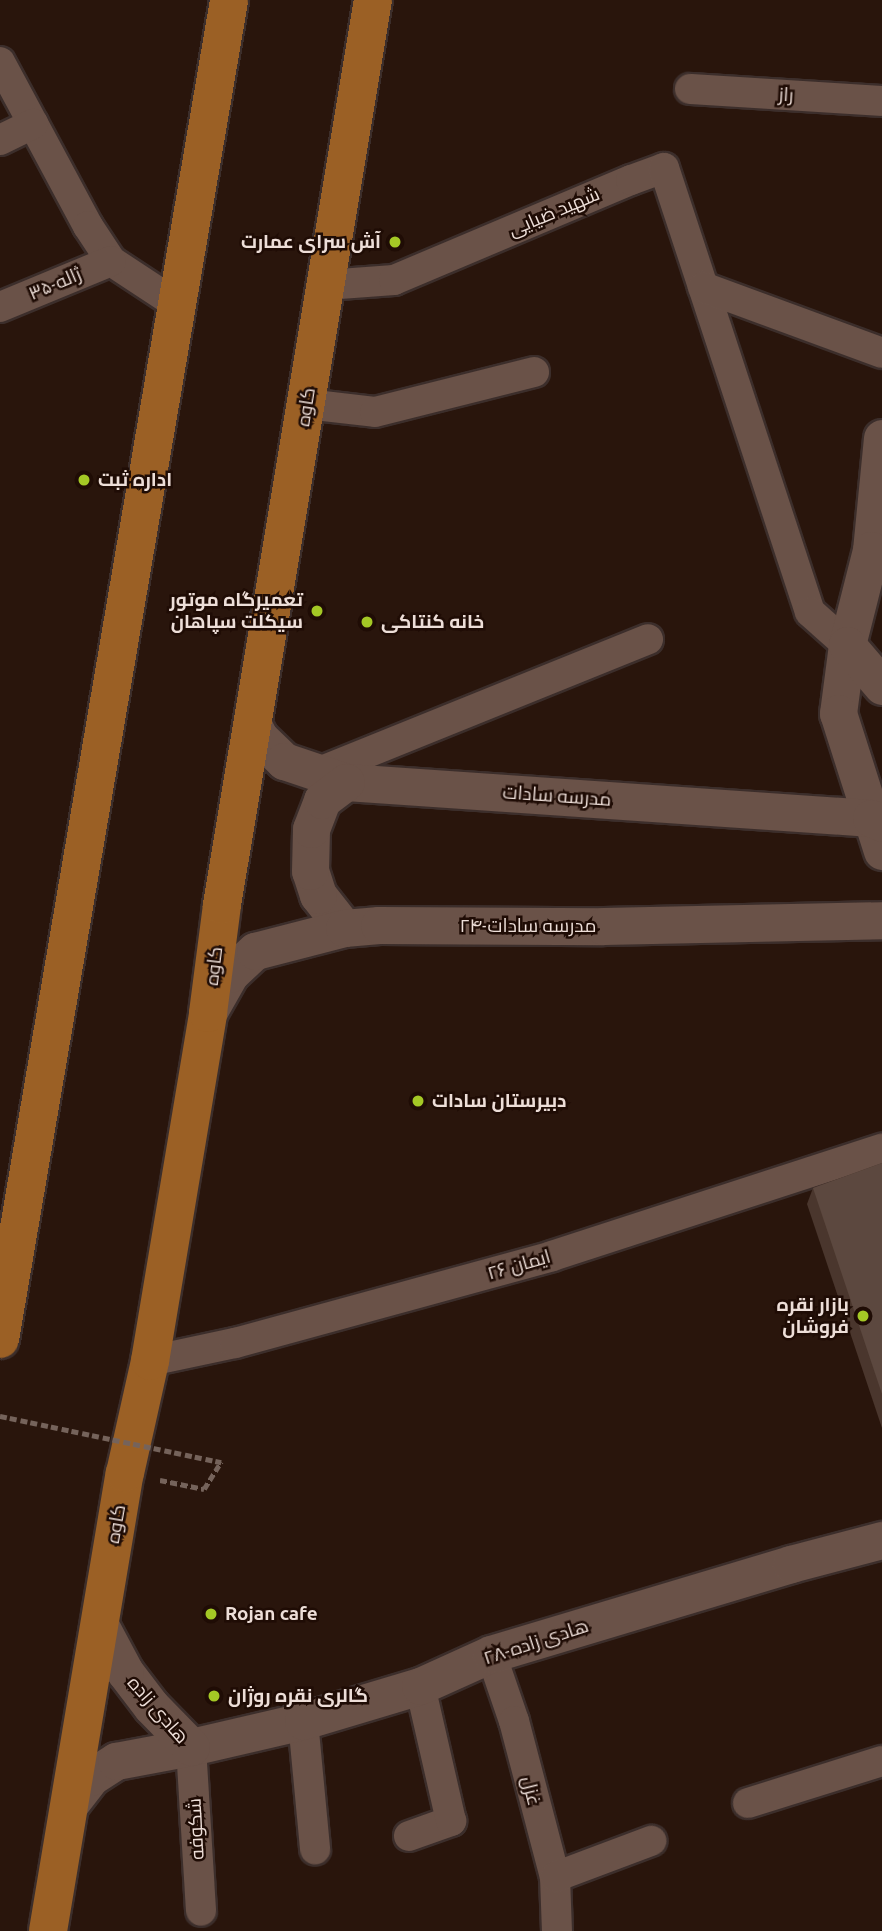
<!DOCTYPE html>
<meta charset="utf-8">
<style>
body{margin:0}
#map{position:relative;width:882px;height:1931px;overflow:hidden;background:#29150c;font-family:Ubuntu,Cairo,sans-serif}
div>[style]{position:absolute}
.path>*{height:4.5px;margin-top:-2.25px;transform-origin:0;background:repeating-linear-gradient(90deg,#75635b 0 7px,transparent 0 10.5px)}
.roads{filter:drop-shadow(2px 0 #3c2e2b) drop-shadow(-2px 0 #3c2e2b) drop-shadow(0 2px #3c2e2b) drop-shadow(0 -2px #3c2e2b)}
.minor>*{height:30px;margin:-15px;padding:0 15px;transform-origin:15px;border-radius:15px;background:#6a5248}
.tertiary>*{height:37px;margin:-18.5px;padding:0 18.5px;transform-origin:18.5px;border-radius:18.5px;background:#6a5248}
.primary>*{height:38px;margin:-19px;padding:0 19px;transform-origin:19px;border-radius:19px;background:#9b6025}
.path-bridge>*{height:4.5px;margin-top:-2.25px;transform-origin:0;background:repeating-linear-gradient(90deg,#75635b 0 7px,transparent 0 10.5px)}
.wall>*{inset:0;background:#4a362d}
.building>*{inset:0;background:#5c483f}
.dots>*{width:19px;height:19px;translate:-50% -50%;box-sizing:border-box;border:4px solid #1f0c05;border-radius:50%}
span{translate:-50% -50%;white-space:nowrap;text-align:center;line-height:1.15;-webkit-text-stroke:5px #1f0c05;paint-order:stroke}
.street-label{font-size:19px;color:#edded8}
.poi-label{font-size:19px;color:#edded8;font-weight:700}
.right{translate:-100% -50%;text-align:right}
.left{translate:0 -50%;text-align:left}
</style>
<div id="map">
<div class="path">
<div style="left:160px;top:1480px;width:45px;rotate:11.6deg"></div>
<div style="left:204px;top:1489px;width:32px;rotate:-58deg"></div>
</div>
<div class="roads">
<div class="minor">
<div style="left:0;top:62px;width:186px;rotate:61.8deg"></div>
<div style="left:88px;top:226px;width:42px;rotate:56.7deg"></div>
<div style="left:111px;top:261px;width:80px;rotate:33.3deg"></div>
<div style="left:690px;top:89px;width:192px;rotate:3.6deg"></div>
<div style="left:0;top:140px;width:37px;rotate:-26deg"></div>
<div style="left:326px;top:285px;width:68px;rotate:-4.2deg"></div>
<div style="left:394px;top:280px;width:257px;rotate:-22.9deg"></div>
<div style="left:631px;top:180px;width:35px;rotate:-20deg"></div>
<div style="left:664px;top:168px;width:467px;rotate:71.8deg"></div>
<div style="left:810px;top:612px;width:50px;rotate:41.7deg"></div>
<div style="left:703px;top:287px;width:191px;rotate:20.2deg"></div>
<div style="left:0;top:307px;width:120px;rotate:-22.5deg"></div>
<div style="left:306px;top:404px;width:69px;rotate:6.6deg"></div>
<div style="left:375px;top:412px;width:164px;rotate:-14.1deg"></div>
<div style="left:317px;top:773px;width:357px;rotate:-22deg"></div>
<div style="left:150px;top:1361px;width:87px;rotate:-12deg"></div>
<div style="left:235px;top:1343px;width:329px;rotate:-15.3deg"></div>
<div style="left:552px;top:1256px;width:347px;rotate:-18deg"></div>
<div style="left:491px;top:1654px;width:71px;rotate:71.1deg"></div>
<div style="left:514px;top:1721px;width:161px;rotate:75.3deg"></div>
<div style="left:555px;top:1877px;width:54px;rotate:87.9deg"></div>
<div style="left:303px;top:1721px;width:129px;rotate:84.6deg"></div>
<div style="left:191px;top:1747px;width:164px;rotate:86.5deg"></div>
<div style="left:748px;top:1803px;width:140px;rotate:-17.4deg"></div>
<div style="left:409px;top:1836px;width:45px;rotate:-19.7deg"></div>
<div style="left:451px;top:1821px;width:139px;rotate:-102.9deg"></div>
<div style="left:555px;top:1877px;width:103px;rotate:-20.6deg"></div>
</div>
<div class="tertiary">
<div style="left:882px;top:438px;width:113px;rotate:95.6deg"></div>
<div style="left:871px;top:550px;width:98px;rotate:104.2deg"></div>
<div style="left:847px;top:645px;width:69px;rotate:97.5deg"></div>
<div style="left:838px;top:713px;width:145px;rotate:72.3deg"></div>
<div style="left:847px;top:645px;width:54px;rotate:49.5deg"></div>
<div style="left:252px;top:723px;width:16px;rotate:63deg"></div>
<div style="left:259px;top:737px;width:35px;rotate:44deg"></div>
<div style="left:284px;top:761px;width:65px;rotate:18.7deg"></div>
<div style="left:346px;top:782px;width:526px;rotate:3.92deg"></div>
<div style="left:871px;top:818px;width:12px;rotate:24deg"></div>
<div style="left:344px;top:928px;width:42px;rotate:-128.2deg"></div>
<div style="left:318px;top:895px;width:25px;rotate:-108deg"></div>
<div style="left:310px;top:871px;width:42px;rotate:-88.6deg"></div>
<div style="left:311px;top:829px;width:31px;rotate:-69deg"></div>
<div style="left:322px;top:800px;width:30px;rotate:-37deg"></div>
<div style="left:208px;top:1013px;width:45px;rotate:-60.6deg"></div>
<div style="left:230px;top:974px;width:34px;rotate:-43deg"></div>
<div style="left:255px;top:951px;width:92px;rotate:-14.5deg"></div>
<div style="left:344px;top:928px;width:35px;rotate:-5deg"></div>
<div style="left:379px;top:925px;width:224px;rotate:0.3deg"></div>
<div style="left:603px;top:926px;width:279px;rotate:-1.2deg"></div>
<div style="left:191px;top:1747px;width:115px;rotate:-13.1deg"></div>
<div style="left:303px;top:1721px;width:122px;rotate:-16.7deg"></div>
<div style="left:420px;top:1686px;width:78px;rotate:-24.3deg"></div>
<div style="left:491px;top:1654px;width:313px;rotate:-16.7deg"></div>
<div style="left:791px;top:1564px;width:94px;rotate:-14.8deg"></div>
<div style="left:70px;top:1804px;width:34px;rotate:-52deg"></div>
<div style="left:91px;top:1777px;width:30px;rotate:-33deg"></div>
<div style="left:116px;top:1761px;width:76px;rotate:-10.6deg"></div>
<div style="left:191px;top:1747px;width:57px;rotate:-134.3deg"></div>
<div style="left:151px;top:1706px;width:43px;rotate:-127.4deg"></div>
<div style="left:125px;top:1672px;width:55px;rotate:-118deg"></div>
</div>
<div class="primary">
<div style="left:0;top:1339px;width:1358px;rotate:-80.29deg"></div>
<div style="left:48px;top:1931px;width:464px;rotate:-80.5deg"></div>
<div style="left:125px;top:1473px;width:115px;rotate:-77.4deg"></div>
<div style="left:150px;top:1361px;width:353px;rotate:-80.5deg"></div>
<div style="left:208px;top:1013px;width:109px;rotate:-82.6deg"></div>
<div style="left:222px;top:905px;width:918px;rotate:-80.53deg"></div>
</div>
</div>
<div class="path-bridge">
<div style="left:0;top:1416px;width:226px;rotate:11.8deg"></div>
</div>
<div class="wall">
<div style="clip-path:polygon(882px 1163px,882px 1428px,807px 1204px,813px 1188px)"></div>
</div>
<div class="building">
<div style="clip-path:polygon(882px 1163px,882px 1394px,813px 1188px)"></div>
</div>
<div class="dots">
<div style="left:395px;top:242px;background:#a4c825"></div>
<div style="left:84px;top:480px;background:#a4c825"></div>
<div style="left:317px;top:611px;background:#a4c825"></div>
<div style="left:367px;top:622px;background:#a4c825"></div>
<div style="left:418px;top:1101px;background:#a4c825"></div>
<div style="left:863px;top:1316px;background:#a4c825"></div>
<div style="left:211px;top:1614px;background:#a4c825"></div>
<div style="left:214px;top:1696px;background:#a4c825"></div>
</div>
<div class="street-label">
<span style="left:786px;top:95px;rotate:3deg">راز</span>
<span style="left:554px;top:212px;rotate:-23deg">شهید ضیایی</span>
<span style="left:55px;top:284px;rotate:-23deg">۳۵-ژاله</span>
<span style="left:306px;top:407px;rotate:-81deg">کاوه</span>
<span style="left:557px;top:796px;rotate:4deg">مدرسه سادات</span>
<span style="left:528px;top:926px">۲۴-مدرسه سادات</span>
<span style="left:214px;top:966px;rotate:-83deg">کاوه</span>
<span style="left:519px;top:1265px;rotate:-16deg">۲۶ ایمان</span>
<span style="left:116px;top:1524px;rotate:-80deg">کاوه</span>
<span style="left:536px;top:1642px;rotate:-18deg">۲۸-هادی زاده</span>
<span style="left:158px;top:1710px;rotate:49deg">هادی زاده</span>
<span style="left:531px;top:1791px;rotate:76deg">غزل</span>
<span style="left:196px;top:1829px;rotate:-93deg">شکوفه</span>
</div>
<div class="poi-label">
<span class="right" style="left:381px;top:242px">آش سرای عمارت</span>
<span class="left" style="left:98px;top:480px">اداره ثبت</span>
<span class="right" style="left:303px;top:611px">تعمیرگاه موتور<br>سیکلت سپاهان</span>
<span class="left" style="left:381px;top:622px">خانه کنتاکی</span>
<span class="left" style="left:432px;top:1101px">دبیرستان سادات</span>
<span class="right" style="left:849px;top:1316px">بازار نقره<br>فروشان</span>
<span class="left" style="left:225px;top:1614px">Rojan cafe</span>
<span class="left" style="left:228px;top:1696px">گالری نقره روژان</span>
</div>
</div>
